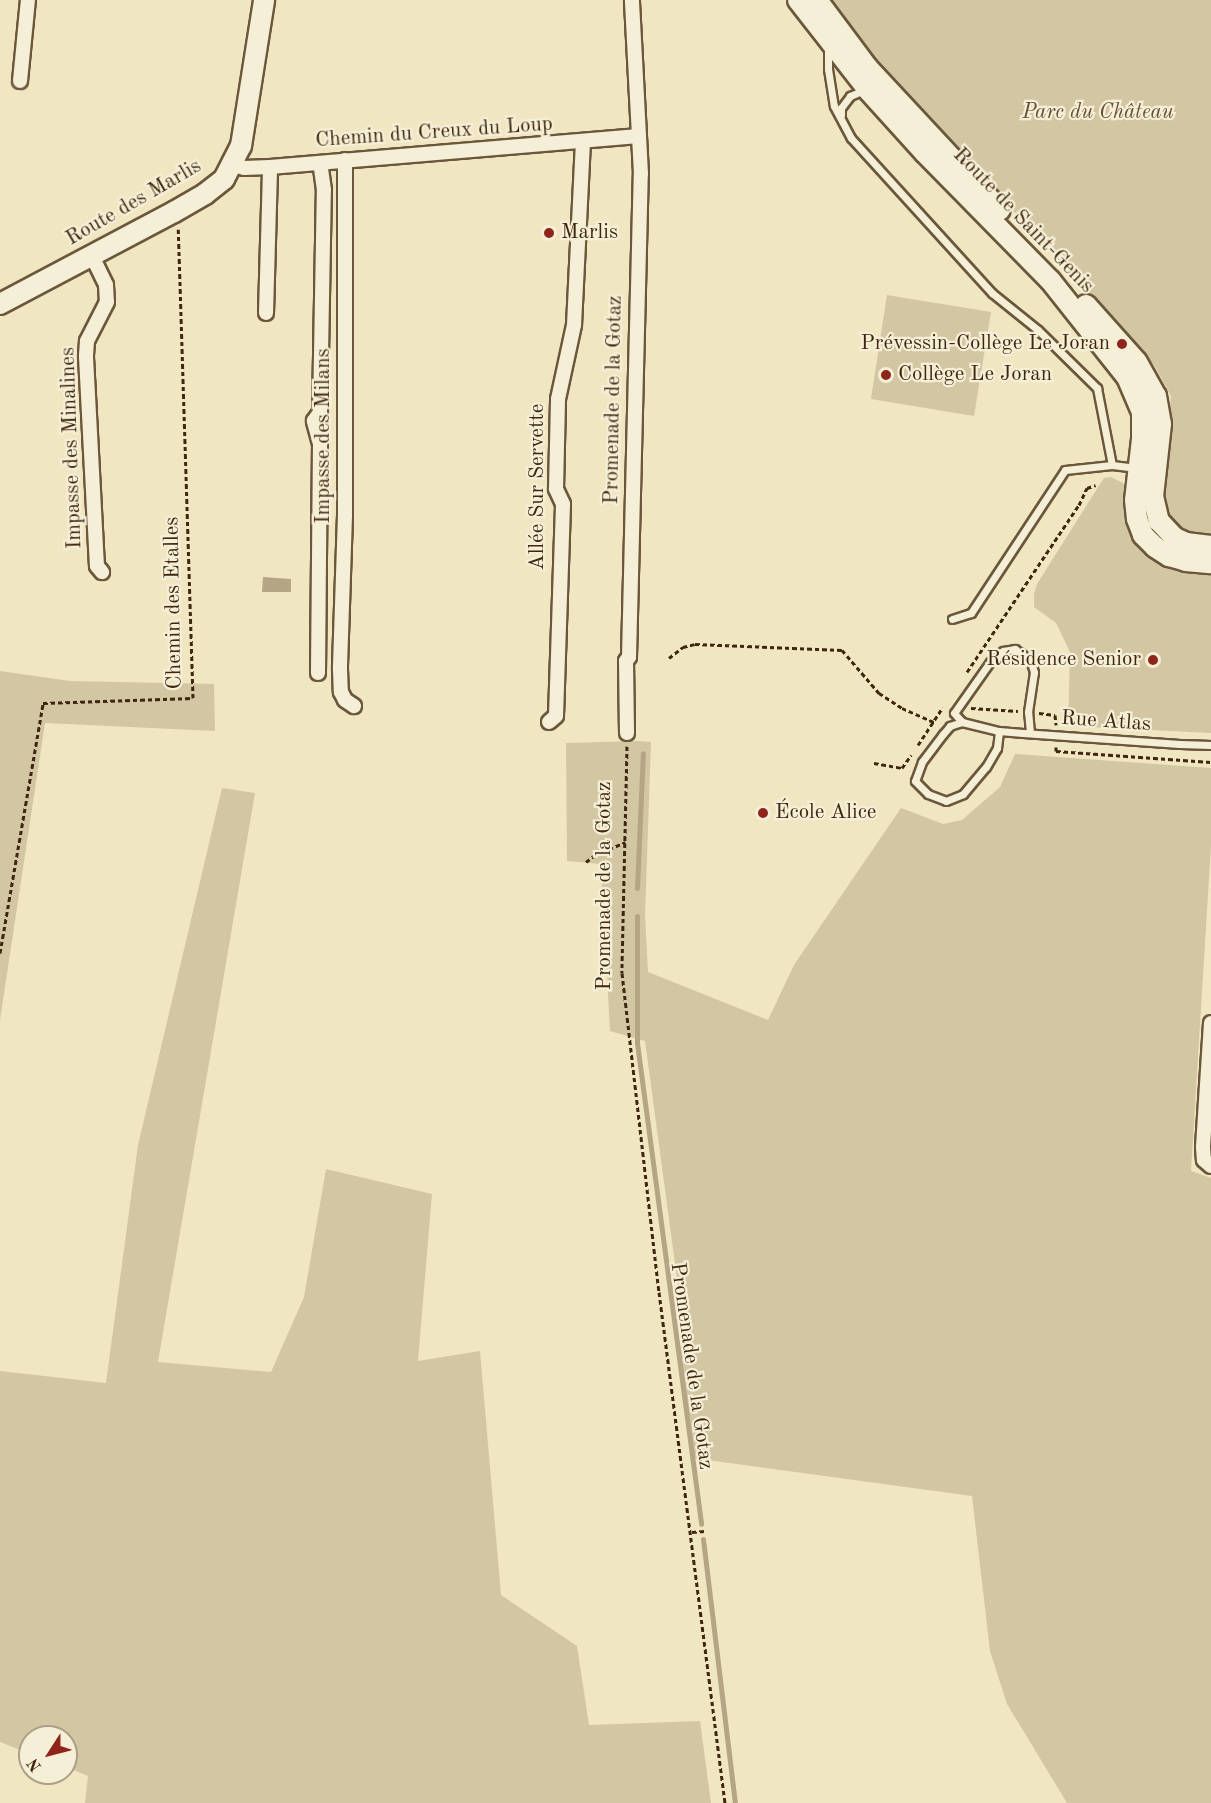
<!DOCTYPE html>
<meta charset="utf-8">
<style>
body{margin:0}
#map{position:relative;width:1211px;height:1803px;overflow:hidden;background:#f1e6c2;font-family:"Old Standard TT",serif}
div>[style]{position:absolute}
.green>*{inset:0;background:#d3c6a3}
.water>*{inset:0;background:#b4a585}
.stream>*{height:5px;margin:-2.5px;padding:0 2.5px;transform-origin:2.5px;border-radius:2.5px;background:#b4a585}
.path>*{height:3px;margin-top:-1.5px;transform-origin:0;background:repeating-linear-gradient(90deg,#3e270e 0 4.5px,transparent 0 7.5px)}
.roads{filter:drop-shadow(2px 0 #6b573b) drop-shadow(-2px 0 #6b573b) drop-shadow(0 2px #6b573b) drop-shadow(0 -2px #6b573b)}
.lane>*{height:7px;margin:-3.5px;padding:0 3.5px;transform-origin:3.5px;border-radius:3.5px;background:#f6efd7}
.street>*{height:14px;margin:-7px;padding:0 7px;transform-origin:7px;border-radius:7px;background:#f6efd7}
.secondary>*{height:20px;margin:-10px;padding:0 10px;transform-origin:10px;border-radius:10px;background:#f6efd7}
.dots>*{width:16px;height:16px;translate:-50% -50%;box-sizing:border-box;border:3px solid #f6efd7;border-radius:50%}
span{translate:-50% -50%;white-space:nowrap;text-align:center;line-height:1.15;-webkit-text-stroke:4.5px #f6efd7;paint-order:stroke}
.park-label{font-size:21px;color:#634f33;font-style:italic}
.street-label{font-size:21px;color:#3e270e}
.poi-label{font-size:21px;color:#3e270e}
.left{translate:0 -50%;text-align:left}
.right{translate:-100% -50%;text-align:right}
.north{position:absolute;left:18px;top:1725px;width:60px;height:60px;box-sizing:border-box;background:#f6efd7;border:2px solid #ac9f87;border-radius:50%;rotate:234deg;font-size:16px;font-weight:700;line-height:24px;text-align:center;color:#3e270e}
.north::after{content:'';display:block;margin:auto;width:21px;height:27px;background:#8f2418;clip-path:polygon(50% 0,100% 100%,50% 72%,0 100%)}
</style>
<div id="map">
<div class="green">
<div style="clip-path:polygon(832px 0,1211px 0,1211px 540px,1180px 532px,1169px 521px,1161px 500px,1171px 396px,1154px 365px,875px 60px)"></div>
<div style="clip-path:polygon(887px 295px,991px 312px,974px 416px,871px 399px)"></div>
<div style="clip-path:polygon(1111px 477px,1123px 483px,1128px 491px,1132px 526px,1211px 571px,1211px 733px,1068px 726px,1070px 652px,1056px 623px,1034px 607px,1034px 594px,1037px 584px,1093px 495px,1104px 478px)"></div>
<div style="clip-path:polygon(0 671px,70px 681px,214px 684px,215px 731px,45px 723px,0 1020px)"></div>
<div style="clip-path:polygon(638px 741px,651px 742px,645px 915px,648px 972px,768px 1020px,794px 965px,901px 808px,943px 824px,962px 820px,1000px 787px,1015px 754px,1211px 768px,1211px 846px,1191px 1171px,1211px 1178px,1211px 1803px,1067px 1803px,1007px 1704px,990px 1651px,972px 1496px,693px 1458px,679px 1347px,686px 1345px,645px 1041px,610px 1031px,601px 864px,567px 861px,566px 743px)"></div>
<div style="clip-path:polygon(222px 788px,255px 793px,158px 1362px,271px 1372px,304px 1297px,326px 1169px,432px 1194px,418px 1361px,480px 1351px,501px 1595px,577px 1646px,589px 1725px,700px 1721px,711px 1803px,85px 1803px,88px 1776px,66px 1767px,66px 1737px,30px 1737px,30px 1754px,0 1742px,0 1371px,106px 1383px,138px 1145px)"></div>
</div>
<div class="water">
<div style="clip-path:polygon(263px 577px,291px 579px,291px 592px,262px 592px)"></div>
</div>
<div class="stream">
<div style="left:637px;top:888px;width:135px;rotate:-87.5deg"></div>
<div style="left:637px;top:916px;width:127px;rotate:90deg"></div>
<div style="left:637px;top:1043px;width:485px;rotate:82.4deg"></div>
<div style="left:703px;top:1539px;width:266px;rotate:83.1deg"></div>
</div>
<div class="path">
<div style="left:669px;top:658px;width:18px;rotate:-38deg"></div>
<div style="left:683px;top:647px;width:12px;rotate:-14deg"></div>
<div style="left:695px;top:644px;width:147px;rotate:2.3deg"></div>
<div style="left:842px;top:650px;width:57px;rotate:49.3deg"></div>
<div style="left:879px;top:693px;width:27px;rotate:33deg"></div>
<div style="left:902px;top:708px;width:35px;rotate:24deg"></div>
<div style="left:967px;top:672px;width:201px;rotate:-56.2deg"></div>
<div style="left:1079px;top:505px;width:19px;rotate:-65deg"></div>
<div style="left:1087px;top:488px;width:9px;rotate:-18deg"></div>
<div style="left:971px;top:708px;width:47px;rotate:3.7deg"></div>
<div style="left:1039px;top:713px;width:16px;rotate:7deg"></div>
<div style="left:1055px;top:715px;width:10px;rotate:84deg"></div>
<div style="left:918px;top:745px;width:45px;rotate:-56.7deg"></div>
<div style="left:627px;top:746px;width:227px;rotate:91.3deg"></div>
<div style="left:622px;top:973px;width:321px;rotate:83.4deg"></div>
<div style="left:659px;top:1292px;width:515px;rotate:82.64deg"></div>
<div style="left:1056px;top:747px;width:4px;rotate:90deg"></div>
<div style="left:1056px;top:751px;width:155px;rotate:4.1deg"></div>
<div style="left:874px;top:763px;width:28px;rotate:10deg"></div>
<div style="left:902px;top:768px;width:16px;rotate:-55deg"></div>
<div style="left:586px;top:862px;width:11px;rotate:-38deg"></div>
<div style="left:595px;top:855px;width:33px;rotate:-23deg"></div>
<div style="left:0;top:953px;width:254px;rotate:-80.2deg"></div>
<div style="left:43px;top:703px;width:150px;rotate:-1.9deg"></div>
<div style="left:193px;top:698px;width:469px;rotate:-91.8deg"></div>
<div style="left:692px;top:1532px;width:13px;rotate:-4deg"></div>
</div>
<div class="roads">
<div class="lane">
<div style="left:828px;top:44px;width:25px;rotate:90deg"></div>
<div style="left:828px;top:69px;width:37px;rotate:81deg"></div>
<div style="left:834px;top:106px;width:36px;rotate:62deg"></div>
<div style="left:851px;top:138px;width:210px;rotate:47.7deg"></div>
<div style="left:992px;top:293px;width:59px;rotate:38.8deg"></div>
<div style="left:1038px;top:330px;width:83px;rotate:44.5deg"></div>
<div style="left:1097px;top:388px;width:78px;rotate:79deg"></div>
<div style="left:841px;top:115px;width:7px;rotate:-90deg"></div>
<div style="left:841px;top:108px;width:15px;rotate:-53deg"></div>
<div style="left:850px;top:96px;width:15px;rotate:-23deg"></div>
<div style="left:952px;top:619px;width:20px;rotate:-18deg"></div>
<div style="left:971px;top:613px;width:171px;rotate:-56.7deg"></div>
<div style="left:1065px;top:470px;width:47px;rotate:-6.1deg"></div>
<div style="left:1112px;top:465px;width:25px;rotate:7deg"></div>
<div style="left:962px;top:722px;width:13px;rotate:162deg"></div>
<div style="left:950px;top:726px;width:11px;rotate:131deg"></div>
<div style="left:943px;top:734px;width:35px;rotate:127deg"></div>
<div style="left:922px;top:762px;width:20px;rotate:110deg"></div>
<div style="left:915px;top:781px;width:18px;rotate:45deg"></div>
<div style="left:928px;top:794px;width:19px;rotate:21deg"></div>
<div style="left:946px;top:801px;width:18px;rotate:-22deg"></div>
<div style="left:963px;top:794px;width:35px;rotate:-50deg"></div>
<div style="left:986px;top:767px;width:22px;rotate:-60deg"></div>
<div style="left:997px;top:748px;width:17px;rotate:-83deg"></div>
<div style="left:1030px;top:733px;width:21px;rotate:-95deg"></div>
<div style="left:1028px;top:712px;width:40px;rotate:-81.5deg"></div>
<div style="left:1034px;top:672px;width:13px;rotate:-108deg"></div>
<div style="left:1030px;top:660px;width:19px;rotate:-144deg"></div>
<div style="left:1015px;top:649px;width:12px;rotate:171deg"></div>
<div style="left:1003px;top:651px;width:17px;rotate:140deg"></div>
<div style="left:990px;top:662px;width:62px;rotate:125.2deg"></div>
<div style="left:954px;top:713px;width:12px;rotate:48deg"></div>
<div style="left:962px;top:722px;width:38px;rotate:14deg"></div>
<div style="left:999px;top:731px;width:24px;rotate:5deg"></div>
<div style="left:1023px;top:733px;width:157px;rotate:4deg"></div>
<div style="left:1180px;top:744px;width:31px;rotate:2deg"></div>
</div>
<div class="street">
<div style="left:20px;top:81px;width:81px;rotate:-84.4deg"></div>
<div style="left:345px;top:160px;width:355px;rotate:90deg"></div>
<div style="left:345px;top:515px;width:154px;rotate:91.9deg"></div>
<div style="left:340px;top:669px;width:23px;rotate:88deg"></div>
<div style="left:341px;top:692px;width:9px;rotate:63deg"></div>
<div style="left:345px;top:700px;width:11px;rotate:34deg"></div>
<div style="left:233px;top:165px;width:11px;rotate:15deg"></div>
<div style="left:244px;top:168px;width:26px;rotate:-2deg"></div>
<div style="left:270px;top:167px;width:370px;rotate:-4.8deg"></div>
<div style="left:92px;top:256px;width:32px;rotate:64deg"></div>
<div style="left:106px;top:285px;width:17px;rotate:87deg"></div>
<div style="left:107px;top:302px;width:44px;rotate:117.1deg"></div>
<div style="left:87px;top:341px;width:16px;rotate:94deg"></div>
<div style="left:86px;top:357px;width:209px;rotate:87deg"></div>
<div style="left:97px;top:566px;width:8px;rotate:50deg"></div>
<div style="left:266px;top:313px;width:146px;rotate:-88.4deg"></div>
<div style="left:318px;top:673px;width:229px;rotate:-89.5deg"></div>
<div style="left:320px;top:444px;width:24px;rotate:-105deg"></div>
<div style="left:314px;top:421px;width:11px;rotate:-56deg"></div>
<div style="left:320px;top:412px;width:222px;rotate:-89deg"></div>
<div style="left:324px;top:190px;width:27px;rotate:-98deg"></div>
<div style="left:549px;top:722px;width:9px;rotate:-41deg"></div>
<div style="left:556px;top:716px;width:212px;rotate:-88.1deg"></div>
<div style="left:563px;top:504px;width:17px;rotate:-115deg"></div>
<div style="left:556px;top:489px;width:90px;rotate:-88.7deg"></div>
<div style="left:558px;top:399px;width:76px;rotate:-77.8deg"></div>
<div style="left:574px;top:325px;width:182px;rotate:-87.2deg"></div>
<div style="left:627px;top:733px;width:72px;rotate:-90.8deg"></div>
<div style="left:626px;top:661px;width:5px;rotate:-53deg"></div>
<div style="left:629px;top:657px;width:483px;rotate:-88.6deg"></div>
<div style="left:641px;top:174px;width:174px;rotate:-93deg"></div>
<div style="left:1211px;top:1023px;width:124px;rotate:93.7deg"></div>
<div style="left:1203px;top:1147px;width:13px;rotate:86deg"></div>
<div style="left:1204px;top:1160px;width:9px;rotate:41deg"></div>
</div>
<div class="secondary">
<div style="left:798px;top:0;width:114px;rotate:52.1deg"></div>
<div style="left:868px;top:90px;width:85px;rotate:47.9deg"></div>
<div style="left:925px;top:153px;width:178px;rotate:45.5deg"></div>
<div style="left:1050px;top:280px;width:124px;rotate:51.6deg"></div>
<div style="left:1127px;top:377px;width:39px;rotate:67deg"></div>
<div style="left:1142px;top:413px;width:26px;rotate:90deg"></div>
<div style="left:1142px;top:439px;width:61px;rotate:96.5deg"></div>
<div style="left:1135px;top:500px;width:19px;rotate:84deg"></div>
<div style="left:1137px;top:519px;width:17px;rotate:69deg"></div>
<div style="left:1143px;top:535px;width:17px;rotate:45deg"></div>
<div style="left:1155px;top:547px;width:17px;rotate:33deg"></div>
<div style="left:1169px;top:556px;width:18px;rotate:16deg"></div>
<div style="left:1186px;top:561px;width:25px;rotate:5deg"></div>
<div style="left:817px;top:0;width:84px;rotate:53.3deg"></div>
<div style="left:867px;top:67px;width:195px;rotate:47.1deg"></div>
<div style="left:0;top:304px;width:197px;rotate:-27.9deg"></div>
<div style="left:174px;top:212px;width:36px;rotate:-30deg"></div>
<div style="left:205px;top:194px;width:24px;rotate:-38deg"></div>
<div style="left:224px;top:179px;width:37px;rotate:-63deg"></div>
<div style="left:241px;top:146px;width:148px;rotate:-81deg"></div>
<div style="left:1086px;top:305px;width:76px;rotate:48.2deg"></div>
<div style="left:1137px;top:362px;width:39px;rotate:61deg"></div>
<div style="left:1156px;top:396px;width:28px;rotate:80deg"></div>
<div style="left:1161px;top:424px;width:72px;rotate:96.3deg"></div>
<div style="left:1153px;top:496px;width:26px;rotate:77deg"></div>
<div style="left:1159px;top:521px;width:23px;rotate:47deg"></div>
<div style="left:1175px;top:538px;width:12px;rotate:24deg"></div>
<div style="left:1186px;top:543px;width:25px;rotate:7deg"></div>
</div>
</div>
<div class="dots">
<div style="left:549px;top:233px;background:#8f2418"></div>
<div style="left:1122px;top:344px;background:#8f2418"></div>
<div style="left:886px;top:375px;background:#8f2418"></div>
<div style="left:1153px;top:660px;background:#8f2418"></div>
<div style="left:763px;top:813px;background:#8f2418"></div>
</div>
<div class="park-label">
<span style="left:1098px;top:113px">Parc du Château</span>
</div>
<div class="street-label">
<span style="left:434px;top:133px;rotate:-4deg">Chemin du Creux du Loup</span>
<span style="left:134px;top:203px;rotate:-30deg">Route des Marlis</span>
<span style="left:1023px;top:221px;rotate:46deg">Route de Saint-Genis</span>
<span style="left:614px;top:400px;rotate:-89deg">Promenade de la Gotaz</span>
<span style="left:324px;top:436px;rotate:-90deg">Impasse des Milans</span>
<span style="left:72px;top:448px;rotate:-92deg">Impasse des Minalines</span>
<span style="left:538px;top:487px;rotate:-90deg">Allée Sur Servette</span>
<span style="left:174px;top:603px;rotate:-91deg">Chemin des Etalles</span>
<span style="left:1106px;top:722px;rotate:4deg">Rue Atlas</span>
<span style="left:605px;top:886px;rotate:-90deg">Promenade de la Gotaz</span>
<span style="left:691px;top:1366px;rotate:82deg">Promenade de la Gotaz</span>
</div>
<div class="poi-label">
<span class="left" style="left:561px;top:233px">Marlis</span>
<span class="right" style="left:1110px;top:344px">Prévessin-Collège Le Joran</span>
<span class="left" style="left:898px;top:375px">Collège Le Joran</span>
<span class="right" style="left:1141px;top:660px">Résidence Senior</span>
<span class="left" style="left:775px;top:813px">École Alice</span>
</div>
<div class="north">N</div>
</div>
